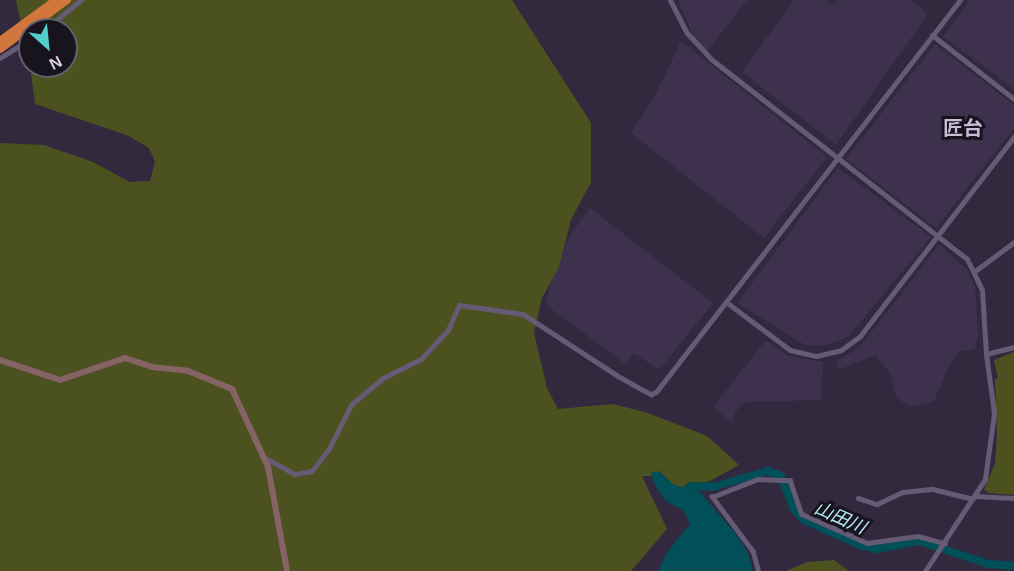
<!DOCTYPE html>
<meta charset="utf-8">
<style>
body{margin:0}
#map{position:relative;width:1014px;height:571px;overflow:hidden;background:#33293f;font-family:Arial,"Noto Sans JP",sans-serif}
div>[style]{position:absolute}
.built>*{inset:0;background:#3e314d}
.green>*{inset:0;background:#4c521f}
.water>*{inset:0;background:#014f59}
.river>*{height:8px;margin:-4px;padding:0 4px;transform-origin:4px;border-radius:4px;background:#014f59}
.minor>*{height:4.5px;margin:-2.25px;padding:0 2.25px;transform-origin:2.25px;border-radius:2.25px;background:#665b74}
.tertiary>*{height:5px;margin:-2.5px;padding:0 2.5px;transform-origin:2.5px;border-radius:2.5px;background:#665b74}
.secondary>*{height:6px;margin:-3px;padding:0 3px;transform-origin:3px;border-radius:3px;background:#866364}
.motorway>*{height:8px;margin:-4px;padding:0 4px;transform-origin:4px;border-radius:4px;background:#d1773e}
span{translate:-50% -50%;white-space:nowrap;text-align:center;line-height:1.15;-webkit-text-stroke:6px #18141e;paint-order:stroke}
.water-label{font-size:18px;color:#b5ecf6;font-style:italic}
.quarter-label{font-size:20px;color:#c8bcd8;font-weight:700}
.north{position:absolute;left:18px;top:18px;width:60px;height:60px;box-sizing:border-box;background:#18141e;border:2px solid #64606c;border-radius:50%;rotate:153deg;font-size:16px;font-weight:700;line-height:24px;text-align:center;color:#d7d1e0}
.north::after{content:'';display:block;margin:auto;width:21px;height:27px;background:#53cdc9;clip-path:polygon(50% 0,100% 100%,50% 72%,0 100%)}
</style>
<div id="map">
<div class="built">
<div style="clip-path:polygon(678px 0,747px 0,707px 51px,695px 40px)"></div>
<div style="clip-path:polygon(794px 0,825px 0,833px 5px,837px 0,911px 0,928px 14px,836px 145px,742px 72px)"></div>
<div style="clip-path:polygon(970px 0,1014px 0,1014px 89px,943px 36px)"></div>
<div style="clip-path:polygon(681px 41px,827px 157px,764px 238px,631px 133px,655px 96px)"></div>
<div style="clip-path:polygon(935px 44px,1014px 105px,1014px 128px,936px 228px,846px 159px)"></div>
<div style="clip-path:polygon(838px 168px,931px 237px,849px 336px,826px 345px,805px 345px,737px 303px)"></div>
<div style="clip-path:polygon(590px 208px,713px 303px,659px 370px,634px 353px,625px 364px,546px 305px,552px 277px,571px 234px)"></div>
<div style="clip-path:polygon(939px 245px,967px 269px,975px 287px,978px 335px,975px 349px,960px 351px,948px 368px,934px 401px,910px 407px,896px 397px,890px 373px,875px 355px,838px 370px,836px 361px,859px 348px)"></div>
<div style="clip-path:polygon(766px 340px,788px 356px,823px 362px,821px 400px,745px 402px,735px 412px,732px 424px,714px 406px)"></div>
</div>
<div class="green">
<div style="clip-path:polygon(16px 0,512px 0,591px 123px,591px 182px,571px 220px,559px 267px,542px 298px,534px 333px,547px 388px,558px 409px,613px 404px,648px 413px,707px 436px,739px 465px,710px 481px,683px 489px,669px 489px,651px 476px,642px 476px,667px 529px,631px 571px,0 571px,0 143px,44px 145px,93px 162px,130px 182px,150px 181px,155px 162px,149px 148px,129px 136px,35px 104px,30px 66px,66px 66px,66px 30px,30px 30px,30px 65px)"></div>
<div style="clip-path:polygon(1014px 352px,1014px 495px,988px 493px,984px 489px,995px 464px,997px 436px,995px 379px,998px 378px,994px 360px)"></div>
<div style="clip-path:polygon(834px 560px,849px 571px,786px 571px,807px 562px)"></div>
</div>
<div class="water">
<div style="clip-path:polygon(659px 471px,674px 485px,699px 491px,736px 534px,748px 553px,753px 571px,658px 571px,667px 552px,690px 524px,684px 511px,666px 501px,657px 489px,650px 473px)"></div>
</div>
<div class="river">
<div style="left:683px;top:495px;width:11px;rotate:-52deg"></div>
<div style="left:690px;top:486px;width:23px;rotate:2deg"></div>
<div style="left:713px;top:487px;width:57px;rotate:-16.2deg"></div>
<div style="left:768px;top:471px;width:14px;rotate:21deg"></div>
<div style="left:781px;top:476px;width:34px;rotate:69deg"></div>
<div style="left:793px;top:508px;width:16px;rotate:47deg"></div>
<div style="left:804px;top:520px;width:61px;rotate:24.1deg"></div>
<div style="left:860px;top:545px;width:16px;rotate:14deg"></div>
<div style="left:876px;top:549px;width:44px;rotate:-10.5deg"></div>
<div style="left:919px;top:541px;width:73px;rotate:18.4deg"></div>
<div style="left:988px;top:564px;width:26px;rotate:4deg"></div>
</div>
<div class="minor">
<div style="left:44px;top:30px;width:48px;rotate:-39deg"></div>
<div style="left:0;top:58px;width:36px;rotate:-32deg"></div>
<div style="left:264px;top:457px;width:35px;rotate:29deg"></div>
<div style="left:295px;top:474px;width:17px;rotate:-10deg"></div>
<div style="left:312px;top:471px;width:30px;rotate:-53deg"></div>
<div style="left:330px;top:447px;width:47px;rotate:-63.4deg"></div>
<div style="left:351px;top:405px;width:42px;rotate:-40.2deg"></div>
<div style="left:383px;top:378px;width:42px;rotate:-26.6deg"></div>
<div style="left:421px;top:359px;width:40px;rotate:-47deg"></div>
<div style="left:448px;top:330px;width:27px;rotate:-66deg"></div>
<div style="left:459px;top:305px;width:65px;rotate:8deg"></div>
<div style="left:523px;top:314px;width:113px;rotate:33.1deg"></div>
<div style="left:618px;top:376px;width:38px;rotate:29deg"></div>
<div style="left:651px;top:394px;width:5px;rotate:-22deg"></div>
<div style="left:858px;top:498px;width:20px;rotate:18deg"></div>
<div style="left:877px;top:504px;width:29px;rotate:-25deg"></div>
<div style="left:903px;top:492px;width:30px;rotate:-6deg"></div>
<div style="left:933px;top:489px;width:41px;rotate:14deg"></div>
<div style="left:758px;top:571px;width:20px;rotate:-105deg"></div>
<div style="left:753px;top:552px;width:69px;rotate:-126.7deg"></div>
<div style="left:712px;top:497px;width:49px;rotate:-21.4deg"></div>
<div style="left:758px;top:479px;width:32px;rotate:2deg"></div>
<div style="left:790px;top:480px;width:36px;rotate:71deg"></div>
<div style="left:802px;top:514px;width:71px;rotate:24deg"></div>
<div style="left:867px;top:543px;width:51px;rotate:-7.8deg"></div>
<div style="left:918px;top:536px;width:28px;rotate:15deg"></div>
</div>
<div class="tertiary">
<div style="left:670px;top:0;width:37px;rotate:63deg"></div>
<div style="left:687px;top:33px;width:35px;rotate:47deg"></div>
<div style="left:711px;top:59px;width:325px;rotate:38deg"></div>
<div style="left:967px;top:259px;width:34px;rotate:64deg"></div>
<div style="left:982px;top:290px;width:64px;rotate:86.4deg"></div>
<div style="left:932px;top:35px;width:104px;rotate:38deg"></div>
<div style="left:975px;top:271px;width:49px;rotate:-36.6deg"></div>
<div style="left:726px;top:302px;width:80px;rotate:36.9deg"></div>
<div style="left:790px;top:350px;width:27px;rotate:13deg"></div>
<div style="left:816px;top:356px;width:26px;rotate:-13deg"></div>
<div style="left:841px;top:350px;width:24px;rotate:-36deg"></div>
<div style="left:860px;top:336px;width:252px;rotate:-52.3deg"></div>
<div style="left:656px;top:392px;width:496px;rotate:-52.2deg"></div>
<div style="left:975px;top:496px;width:39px;rotate:3deg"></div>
<div style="left:925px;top:571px;width:110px;rotate:-56.9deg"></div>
<div style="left:985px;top:479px;width:67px;rotate:-82.2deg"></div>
<div style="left:994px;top:413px;width:60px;rotate:-97.7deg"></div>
<div style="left:986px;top:354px;width:29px;rotate:-14deg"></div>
</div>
<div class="secondary">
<div style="left:0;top:360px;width:63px;rotate:18.4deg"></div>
<div style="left:60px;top:380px;width:69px;rotate:-18.7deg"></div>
<div style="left:125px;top:358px;width:28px;rotate:18deg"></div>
<div style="left:152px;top:367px;width:36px;rotate:6deg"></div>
<div style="left:188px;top:371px;width:48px;rotate:22.2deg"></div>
<div style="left:232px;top:389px;width:86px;rotate:65.2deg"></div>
<div style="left:268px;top:467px;width:106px;rotate:79.6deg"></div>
</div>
<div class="motorway">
<div style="left:0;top:41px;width:69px;rotate:-36.2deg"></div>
<div style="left:0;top:49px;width:83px;rotate:-36.2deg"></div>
</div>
<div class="water-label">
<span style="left:840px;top:518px;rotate:24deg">山田川</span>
</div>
<div class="quarter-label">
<span style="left:963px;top:128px">匠台</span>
</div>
<div class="north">N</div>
</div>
